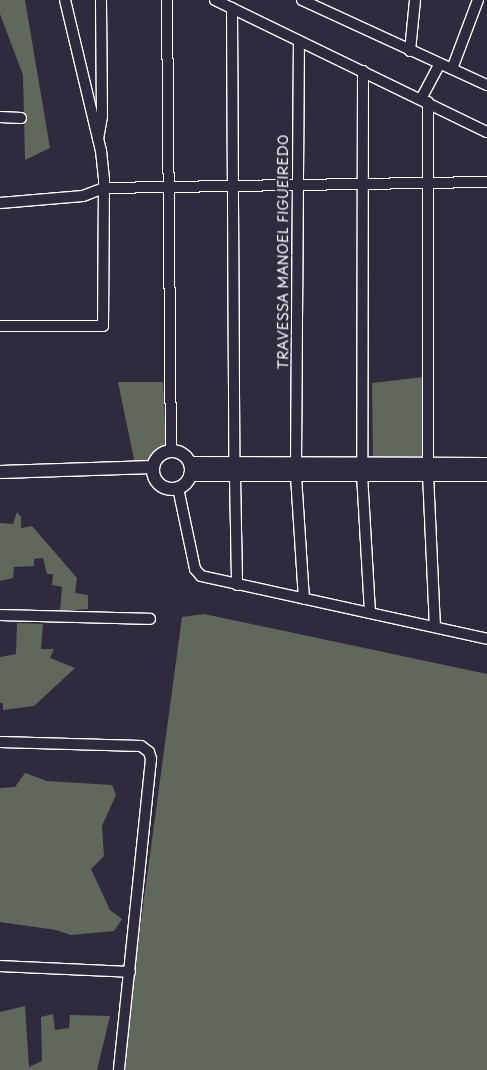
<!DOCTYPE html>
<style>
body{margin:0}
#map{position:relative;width:487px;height:1070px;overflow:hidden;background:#2f2a3d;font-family:"Playpen Sans",sans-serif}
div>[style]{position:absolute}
.green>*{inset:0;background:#60685c}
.roads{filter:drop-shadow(1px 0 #fff) drop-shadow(-1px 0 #fff) drop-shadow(0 1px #fff) drop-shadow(0 -1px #fff)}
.minor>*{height:10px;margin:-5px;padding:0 5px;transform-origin:5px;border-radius:5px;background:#2f2a3d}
.tertiary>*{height:12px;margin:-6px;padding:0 6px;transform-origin:6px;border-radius:6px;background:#2f2a3d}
.tertiary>.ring{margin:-6px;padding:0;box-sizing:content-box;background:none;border:12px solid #2f2a3d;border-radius:50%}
span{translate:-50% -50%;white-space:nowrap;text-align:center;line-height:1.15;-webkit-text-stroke:4px #2f2a3d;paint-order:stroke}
.street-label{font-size:14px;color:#fff}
</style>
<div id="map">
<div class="green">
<div style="clip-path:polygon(0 0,25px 0,50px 148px,25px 160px,23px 75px,0 14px)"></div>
<div style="clip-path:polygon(424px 377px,426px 457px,373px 458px,372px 383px)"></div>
<div style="clip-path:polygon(118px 382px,163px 382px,166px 446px,148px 463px,135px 464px)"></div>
<div style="clip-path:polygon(17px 512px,21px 517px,21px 528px,32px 526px,77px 578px,75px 593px,88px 595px,88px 609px,60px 611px,62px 587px,52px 585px,53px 574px,47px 574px,43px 558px,34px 559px,34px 566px,14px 567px,13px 578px,0 581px,0 523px,13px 524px)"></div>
<div style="clip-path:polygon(204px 614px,487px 674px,487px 1070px,121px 1070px,182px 617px)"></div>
<div style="clip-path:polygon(17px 623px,43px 624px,41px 649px,54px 649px,50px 658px,75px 668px,34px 706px,3px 710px,3px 703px,0 703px,0 657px,16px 654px)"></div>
<div style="clip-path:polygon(25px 773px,47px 781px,112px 785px,116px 795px,102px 826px,104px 856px,91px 869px,110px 910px,122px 919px,114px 931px,71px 935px,56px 930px,0 922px,0 788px,15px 787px)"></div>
<div style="clip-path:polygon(25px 1006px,29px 1067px,42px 1061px,41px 1017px,53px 1014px,55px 1030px,69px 1028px,70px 1015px,110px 1016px,97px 1070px,0 1070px,0 1012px)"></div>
</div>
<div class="roads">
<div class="minor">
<div style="left:167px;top:0;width:451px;rotate:89.5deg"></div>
<div style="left:215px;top:0;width:302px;rotate:25.9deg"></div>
<div style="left:302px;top:0;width:204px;rotate:24.7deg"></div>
<div style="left:232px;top:8px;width:455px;rotate:89.7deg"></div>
<div style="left:410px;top:51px;width:51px;rotate:-84.4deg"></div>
<div style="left:452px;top:69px;width:74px;rotate:-69.4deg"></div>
<div style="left:363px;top:71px;width:403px;rotate:90.1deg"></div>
<div style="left:362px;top:474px;width:139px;rotate:86.7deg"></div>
<div style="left:421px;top:99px;width:40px;rotate:-62deg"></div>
<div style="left:428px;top:102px;width:362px;rotate:90deg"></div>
<div style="left:0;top:117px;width:21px;rotate:3deg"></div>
<div style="left:98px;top:139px;width:23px;rotate:-80deg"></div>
<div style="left:102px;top:116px;width:116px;rotate:-90.5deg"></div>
<div style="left:0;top:203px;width:83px;rotate:-4.8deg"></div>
<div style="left:83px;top:196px;width:22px;rotate:-21deg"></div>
<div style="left:104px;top:188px;width:383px;rotate:-0.9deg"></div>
<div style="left:0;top:326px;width:103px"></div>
<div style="left:103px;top:326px;width:147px;rotate:-89.6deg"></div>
<div style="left:104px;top:179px;width:28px;rotate:-96deg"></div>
<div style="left:101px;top:151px;width:155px;rotate:-103.4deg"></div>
<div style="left:296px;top:464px;width:423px;rotate:-89.6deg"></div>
<div style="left:428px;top:474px;width:153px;rotate:87.4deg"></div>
<div style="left:235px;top:476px;width:109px;rotate:88.9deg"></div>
<div style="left:296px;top:476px;width:123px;rotate:86.3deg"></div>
<div style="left:178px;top:488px;width:83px;rotate:78.1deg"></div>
<div style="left:195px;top:569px;width:9px;rotate:49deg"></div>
<div style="left:201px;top:576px;width:293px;rotate:12.4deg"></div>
<div style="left:0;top:615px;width:150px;rotate:1.5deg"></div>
<div style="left:0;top:742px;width:141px;rotate:1.6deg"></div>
<div style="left:141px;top:746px;width:10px;rotate:37deg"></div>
<div style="left:149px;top:752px;width:7px;rotate:74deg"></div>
<div style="left:151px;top:759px;width:313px;rotate:95.9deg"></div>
<div style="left:0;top:966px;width:130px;rotate:2.6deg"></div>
</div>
<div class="tertiary">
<div class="ring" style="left:153px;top:451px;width:26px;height:26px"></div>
<div style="left:190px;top:463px;width:297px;rotate:0.2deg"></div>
<div style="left:0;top:472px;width:153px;rotate:-1.9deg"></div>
<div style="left:190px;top:475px;width:297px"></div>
</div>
</div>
<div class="street-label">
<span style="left:283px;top:252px;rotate:-90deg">TRAVESSA MANOEL FIGUEIREDO</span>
</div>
</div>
